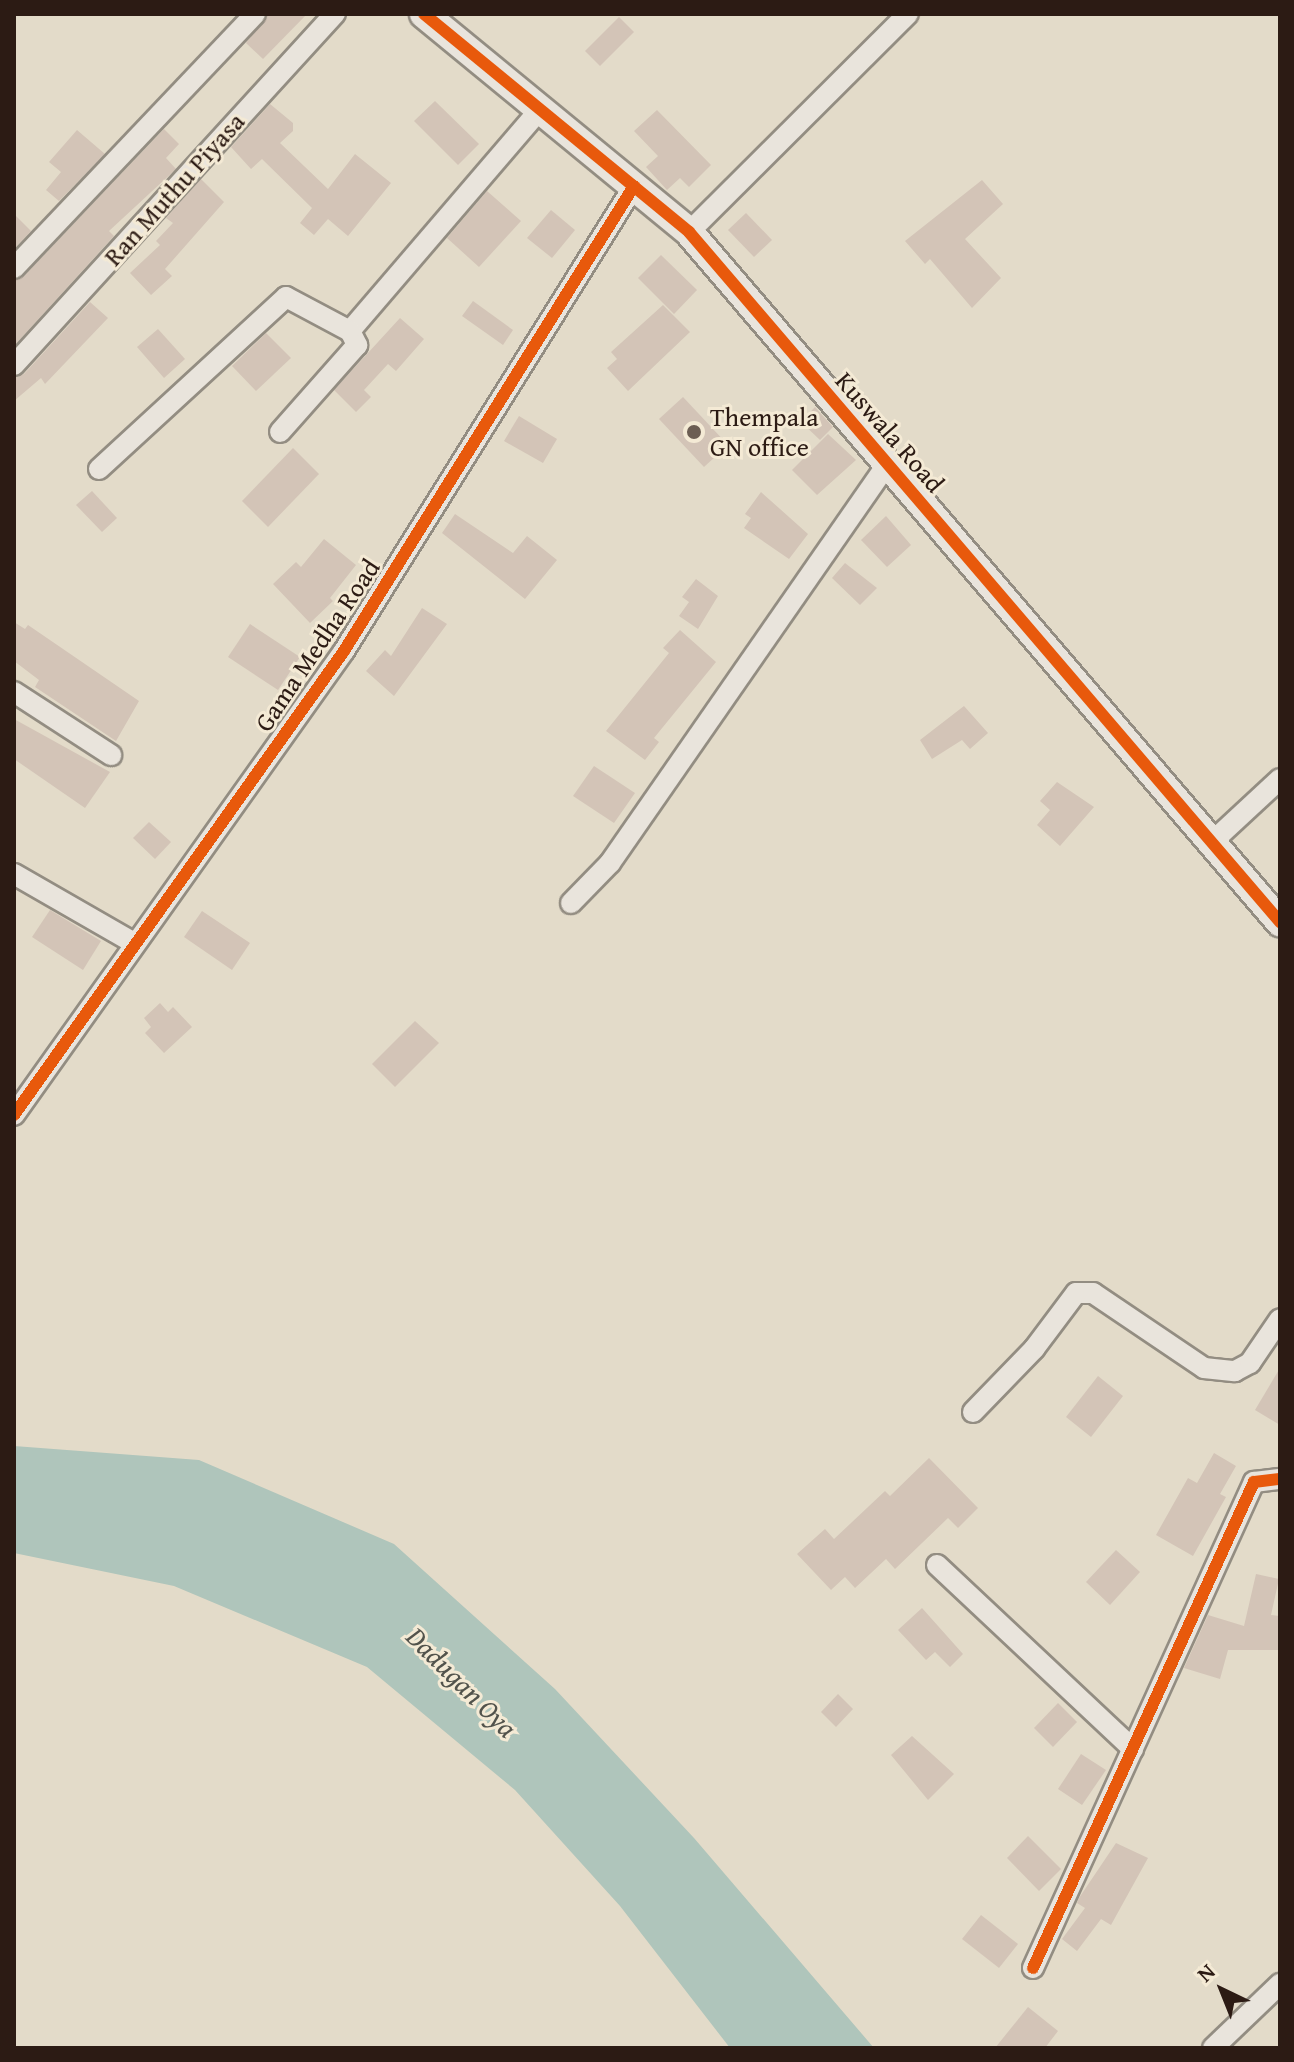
<!DOCTYPE html>
<style>
body{margin:0}
#map{position:relative;width:1294px;height:2062px;overflow:hidden;background:#e3dbc9;font-family:"Gentium Book Plus",serif}
div>[style]{position:absolute}
.water>*{inset:0;background:#afc5bb}
.building>*{inset:0;background:#d3c4b7}
.roads{filter:drop-shadow(2px 0 #938d82) drop-shadow(-2px 0 #938d82) drop-shadow(0 2px #938d82) drop-shadow(0 -2px #938d82)}
.street>*{height:20px;margin:-10px;padding:0 10px;transform-origin:10px;border-radius:10px;background:#e9e4dc}
.secondary>*{height:28px;margin:-14px;padding:0 14px;transform-origin:14px;border-radius:14px;background:#e9e4dc}
.cycleway>*{height:12px;margin:-6px;padding:0 6px;transform-origin:6px;border-radius:6px;background:#e8590c}
.dots>*{width:22px;height:22px;translate:-50% -50%;box-sizing:border-box;border:4px solid #f4ead5;border-radius:50%}
span{translate:-50% -50%;white-space:nowrap;text-align:center;line-height:1.15;-webkit-text-stroke:6px #f4ead5;paint-order:stroke}
.street-label{font-size:26px;color:#2c1b14}
.poi-label{font-size:26px;color:#2c1b14}
.left{translate:0 -50%;text-align:left}
.water-label{font-size:28px;color:#52534c;font-style:italic}
.frame{position:absolute;inset:0;border:16px solid #2c1b14;pointer-events:none}
.north{position:absolute;left:1182px;top:1950px;width:80px;height:80px;-webkit-text-stroke:6px #f4ead5;paint-order:stroke;rotate:317deg;font-size:22px;font-weight:700;line-height:32px;text-align:center;color:#2c1b14}
.north::after{content:'';display:block;margin:auto;width:28px;height:36px;background:#2c1b14;clip-path:polygon(50% 0,100% 100%,50% 72%,0 100%)}
</style>
<div id="map">
<div class="water">
<div style="clip-path:polygon(14px 1446px,199px 1460px,394px 1544px,555px 1689px,694px 1838px,874px 2048px,730px 2048px,620px 1906px,515px 1790px,367px 1667px,174px 1586px,14px 1553px)"></div>
</div>
<div class="building">
<div style="clip-path:polygon(268px 14px,307px 14px,263px 59px,246px 43px)"></div>
<div style="clip-path:polygon(619px 17px,634px 32px,600px 66px,585px 51px)"></div>
<div style="clip-path:polygon(435px 101px,479px 144px,458px 165px,414px 121px)"></div>
<div style="clip-path:polygon(270px 104px,293px 123px,293px 131px,280px 143px,328px 189px,355px 154px,391px 183px,348px 236px,328px 219px,314px 235px,300px 223px,312px 208px,262px 159px,251px 169px,231px 147px)"></div>
<div style="clip-path:polygon(657px 110px,711px 165px,689px 187px,680px 178px,667px 190px,646px 167px,658px 156px,634px 131px)"></div>
<div style="clip-path:polygon(164px 129px,179px 144px,166px 158px,176px 169px,109px 231px,114px 236px,14px 346px,14px 281px,23px 277px)"></div>
<div style="clip-path:polygon(77px 130px,105px 154px,59px 201px,46px 190px,61px 172px,49px 162px)"></div>
<div style="clip-path:polygon(201px 179px,224px 202px,165px 269px,172px 276px,151px 295px,130px 273px,160px 245px,156px 241px,173px 223px,166px 218px)"></div>
<div style="clip-path:polygon(982px 180px,1003px 204px,965px 239px,1001px 278px,972px 308px,930px 259px,925px 264px,905px 241px)"></div>
<div style="clip-path:polygon(487px 191px,521px 221px,479px 267px,447px 238px)"></div>
<div style="clip-path:polygon(551px 210px,575px 230px,552px 258px,527px 238px)"></div>
<div style="clip-path:polygon(746px 213px,772px 240px,754px 257px,728px 230px)"></div>
<div style="clip-path:polygon(14px 214px,31px 231px,14px 249px)"></div>
<div style="clip-path:polygon(661px 255px,697px 290px,674px 314px,638px 278px)"></div>
<div style="clip-path:polygon(473px 301px,513px 330px,503px 345px,462px 316px)"></div>
<div style="clip-path:polygon(90px 302px,108px 318px,45px 384px,41px 378px,14px 401px,14px 378px,24px 374px)"></div>
<div style="clip-path:polygon(663px 305px,690px 332px,628px 391px,607px 368px,617px 359px,611px 352px)"></div>
<div style="clip-path:polygon(400px 318px,424px 339px,396px 371px,388px 364px,364px 390px,371px 397px,356px 412px,334px 390px)"></div>
<div style="clip-path:polygon(158px 329px,185px 359px,164px 378px,137px 347px)"></div>
<div style="clip-path:polygon(266px 333px,291px 358px,256px 391px,232px 366px)"></div>
<div style="clip-path:polygon(683px 397px,728px 445px,704px 467px,659px 419px)"></div>
<div style="clip-path:polygon(815px 407px,833px 427px,820px 440px,801px 422px)"></div>
<div style="clip-path:polygon(519px 416px,557px 439px,543px 463px,504px 441px)"></div>
<div style="clip-path:polygon(828px 434px,856px 460px,817px 495px,792px 470px)"></div>
<div style="clip-path:polygon(293px 448px,319px 474px,268px 527px,242px 501px)"></div>
<div style="clip-path:polygon(92px 491px,117px 518px,102px 532px,76px 505px)"></div>
<div style="clip-path:polygon(761px 492px,808px 534px,789px 559px,744px 528px,751px 518px,745px 514px)"></div>
<div style="clip-path:polygon(455px 514px,513px 553px,527px 536px,557px 560px,525px 599px,442px 533px)"></div>
<div style="clip-path:polygon(886px 516px,911px 545px,887px 567px,861px 540px)"></div>
<div style="clip-path:polygon(324px 539px,356px 565px,330px 598px,333px 601px,310px 623px,273px 584px,296px 562px,301px 567px)"></div>
<div style="clip-path:polygon(845px 563px,877px 588px,860px 605px,832px 578px)"></div>
<div style="clip-path:polygon(696px 579px,718px 596px,698px 629px,679px 616px,689px 602px,682px 597px)"></div>
<div style="clip-path:polygon(422px 608px,447px 624px,394px 696px,366px 671px,385px 650px,391px 656px)"></div>
<div style="clip-path:polygon(14px 622px,25px 629px,28px 625px,139px 701px,116px 741px,35px 687px,39px 680px,14px 661px)"></div>
<div style="clip-path:polygon(250px 624px,300px 657px,278px 690px,228px 657px)"></div>
<div style="clip-path:polygon(680px 630px,716px 662px,654px 738px,659px 742px,645px 760px,606px 731px,669px 653px,663px 648px)"></div>
<div style="clip-path:polygon(964px 706px,988px 733px,970px 749px,962px 740px,932px 759px,920px 740px)"></div>
<div style="clip-path:polygon(14px 719px,110px 772px,85px 808px,14px 759px)"></div>
<div style="clip-path:polygon(594px 766px,635px 793px,614px 823px,573px 796px)"></div>
<div style="clip-path:polygon(1057px 782px,1094px 807px,1060px 846px,1037px 825px,1050px 810px,1040px 801px)"></div>
<div style="clip-path:polygon(149px 822px,171px 842px,155px 859px,133px 838px)"></div>
<div style="clip-path:polygon(50px 910px,101px 941px,83px 970px,32px 937px)"></div>
<div style="clip-path:polygon(202px 911px,250px 943px,232px 970px,184px 937px)"></div>
<div style="clip-path:polygon(160px 1003px,168px 1012px,173px 1007px,192px 1027px,164px 1053px,145px 1033px,151px 1027px,144px 1018px)"></div>
<div style="clip-path:polygon(415px 1021px,439px 1043px,395px 1087px,372px 1064px)"></div>
<div style="clip-path:polygon(1280px 1368px,1280px 1425px,1255px 1410px)"></div>
<div style="clip-path:polygon(1098px 1376px,1123px 1396px,1091px 1437px,1066px 1417px)"></div>
<div style="clip-path:polygon(1214px 1453px,1236px 1466px,1220px 1494px,1226px 1497px,1193px 1556px,1156px 1535px,1188px 1478px,1197px 1483px)"></div>
<div style="clip-path:polygon(929px 1458px,978px 1508px,958px 1528px,948px 1518px,895px 1569px,886px 1559px,855px 1588px,845px 1577px,831px 1590px,797px 1554px,825px 1529px,834px 1539px,885px 1491px,890px 1496px)"></div>
<div style="clip-path:polygon(1116px 1550px,1140px 1572px,1110px 1605px,1086px 1582px)"></div>
<div style="clip-path:polygon(1256px 1574px,1279px 1579px,1271px 1615px,1280px 1616px,1278px 1650px,1228px 1650px,1220px 1679px,1184px 1668px,1208px 1615px,1244px 1626px)"></div>
<div style="clip-path:polygon(922px 1608px,963px 1654px,950px 1667px,935px 1652px,926px 1660px,898px 1630px)"></div>
<div style="clip-path:polygon(838px 1694px,853px 1709px,836px 1727px,821px 1712px)"></div>
<div style="clip-path:polygon(1058px 1703px,1077px 1722px,1053px 1747px,1034px 1728px)"></div>
<div style="clip-path:polygon(912px 1736px,954px 1774px,928px 1800px,891px 1755px)"></div>
<div style="clip-path:polygon(1081px 1754px,1106px 1770px,1082px 1805px,1058px 1789px)"></div>
<div style="clip-path:polygon(1028px 1836px,1061px 1869px,1039px 1891px,1007px 1858px)"></div>
<div style="clip-path:polygon(1116px 1843px,1148px 1858px,1111px 1925px,1101px 1919px,1077px 1951px,1062px 1939px,1085px 1908px,1077px 1903px,1079px 1898px)"></div>
<div style="clip-path:polygon(981px 1915px,1018px 1944px,999px 1968px,962px 1939px)"></div>
<div style="clip-path:polygon(1028px 2007px,1058px 2031px,1045px 2048px,995px 2048px)"></div>
</div>
<div class="roads">
<div class="street">
<div style="left:689px;top:232px;width:309px;rotate:-44.9deg"></div>
<div style="left:14px;top:268px;width:350px;rotate:-46.5deg"></div>
<div style="left:350px;top:331px;width:292px;rotate:-49.4deg"></div>
<div style="left:14px;top:365px;width:476px;rotate:-47.6deg"></div>
<div style="left:99px;top:469px;width:254px;rotate:-42.6deg"></div>
<div style="left:286px;top:297px;width:72px;rotate:28deg"></div>
<div style="left:350px;top:331px;width:16px;rotate:63deg"></div>
<div style="left:357px;top:345px;width:116px;rotate:131.5deg"></div>
<div style="left:14px;top:692px;width:116px;rotate:33deg"></div>
<div style="left:1213px;top:841px;width:91px;rotate:-42.8deg"></div>
<div style="left:14px;top:874px;width:138px;rotate:29.9deg"></div>
<div style="left:571px;top:903px;width:56px;rotate:-45.7deg"></div>
<div style="left:610px;top:863px;width:487px;rotate:-55.2deg"></div>
<div style="left:14px;top:1115px;width:569px;rotate:-54.58deg"></div>
<div style="left:344px;top:651px;width:548px;rotate:-58.05deg"></div>
<div style="left:973px;top:1412px;width:88px;rotate:-45.9deg"></div>
<div style="left:1034px;top:1349px;width:70px;rotate:-53.1deg"></div>
<div style="left:1076px;top:1293px;width:17px"></div>
<div style="left:1093px;top:1293px;width:134px;rotate:34deg"></div>
<div style="left:1204px;top:1368px;width:31px;rotate:6deg"></div>
<div style="left:1235px;top:1371px;width:17px;rotate:-28deg"></div>
<div style="left:1250px;top:1363px;width:53px;rotate:-55.7deg"></div>
<div style="left:937px;top:1565px;width:269px;rotate:43.2deg"></div>
<div style="left:1033px;top:1968px;width:534px;rotate:-65.55deg"></div>
<div style="left:1254px;top:1482px;width:26px;rotate:-7deg"></div>
<div style="left:1213px;top:2048px;width:93px;rotate:-43.7deg"></div>
</div>
<div class="secondary">
<div style="left:424px;top:14px;width:343px;rotate:39.4deg"></div>
<div style="left:689px;top:232px;width:909px;rotate:49.42deg"></div>
</div>
</div>
<div class="cycleway">
<div style="left:424px;top:14px;width:343px;rotate:39.4deg"></div>
<div style="left:689px;top:232px;width:909px;rotate:49.42deg"></div>
<div style="left:14px;top:1115px;width:569px;rotate:-54.58deg"></div>
<div style="left:344px;top:651px;width:548px;rotate:-58.05deg"></div>
<div style="left:1033px;top:1968px;width:534px;rotate:-65.55deg"></div>
<div style="left:1254px;top:1482px;width:26px;rotate:-7deg"></div>
</div>
<div class="dots">
<div style="left:694px;top:432px;background:#6c5e53"></div>
</div>
<div class="street-label">
<span style="left:174px;top:189px;rotate:-48deg">Ran Muthu Piyasa</span>
<span style="left:890px;top:432px;rotate:49deg">Kuswala Road</span>
<span style="left:317px;top:645px;rotate:-56deg">Gama Medha Road</span>
</div>
<div class="poi-label">
<span class="left" style="left:710px;top:432px">Thempala<br>GN office</span>
</div>
<div class="water-label">
<span style="left:462px;top:1682px;rotate:45deg">Dadugan Oya</span>
</div>
<div class="frame"></div>
<div class="north">N</div>
</div>
